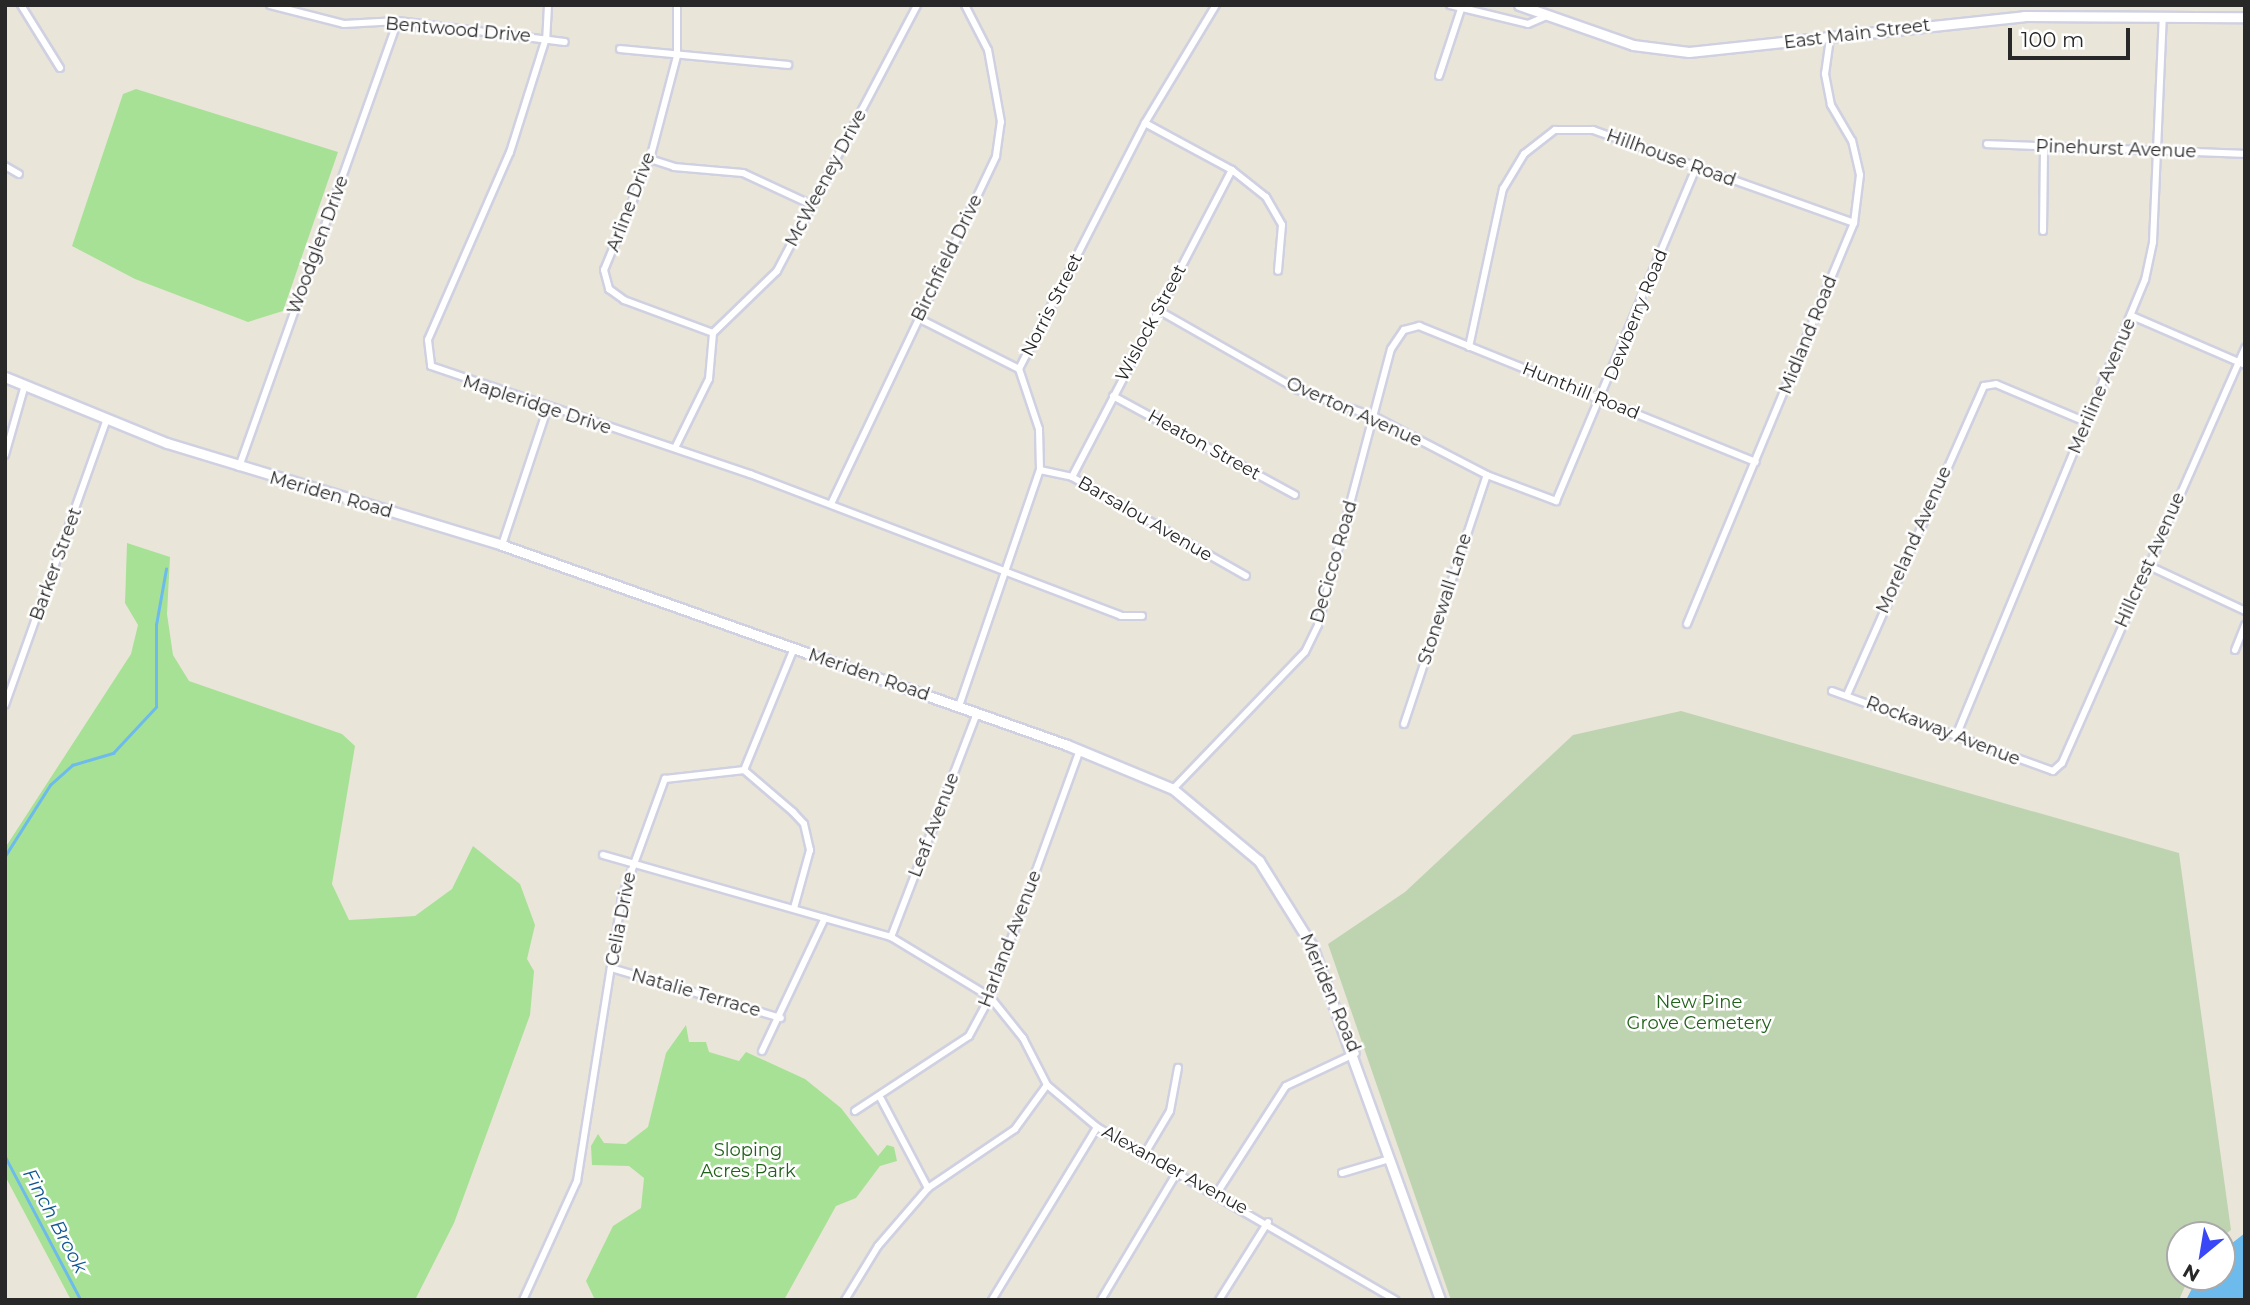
<!DOCTYPE html>
<style>
body{margin:0}
#map{position:relative;width:2250px;height:1305px;overflow:hidden;background:#eae5d9;font-family:Montserrat,sans-serif}
div>[style]{position:absolute}
.green>*{inset:0;background:#a7e196}
.cemetery>*{inset:0;background:#bed4b1}
.water>*{inset:0;background:#6dbbec}
.stream>*{height:2.5px;margin:-1.25px;padding:0 1.25px;transform-origin:1.25px;border-radius:1.25px;background:#6dbbec}
.roads{filter:drop-shadow(2px 0 #cfd0e1) drop-shadow(-2px 0 #cfd0e1) drop-shadow(0 2px #cfd0e1) drop-shadow(0 -2px #cfd0e1)}
.minor>*{height:6px;margin:-3px;padding:0 3px;transform-origin:3px;border-radius:3px;background:#fff}
.secondary>*{height:9px;margin:-4.5px;padding:0 4.5px;transform-origin:4.5px;border-radius:4.5px;background:#fff}
span{translate:-50% -50%;white-space:nowrap;text-align:center;line-height:1.15;-webkit-text-stroke:5px #fff;paint-order:stroke}
.street-label{font-size:18px;color:#282828}
.park-label{font-size:18px;color:#21621a}
.water-label{font-size:19px;color:#0f5795;font-style:italic}
.frame{position:absolute;inset:0;border:7px solid #282828;pointer-events:none}
.north{position:absolute;left:2166px;top:1221px;width:70px;height:70px;box-sizing:border-box;background:#fff;border:2px solid #a9a9a9;border-radius:50%;rotate:210deg;font-size:19px;font-weight:700;line-height:28px;text-align:center;color:#282828}
.north::after{content:'';display:block;margin:auto;width:24px;height:32px;background:#3a47f7;clip-path:polygon(50% 0,100% 100%,50% 72%,0 100%)}
.scale{position:absolute;left:2008px;top:28px;width:122px;height:32px;box-sizing:border-box;border:4px solid #282828;border-top:0;padding-left:9px;font-size:21px;line-height:24px;white-space:nowrap;color:#282828;-webkit-text-stroke:5px #fff;paint-order:stroke}
</style>
<div id="map">
<div class="green">
<div style="clip-path:polygon(136px 89px,338px 152px,283px 311px,248px 322px,135px 279px,72px 246px,123px 94px)"></div>
<div style="clip-path:polygon(127px 543px,170px 557px,167px 614px,173px 655px,189px 681px,342px 734px,355px 746px,332px 884px,349px 920px,415px 916px,452px 889px,473px 846px,520px 884px,535px 925px,527px 959px,534px 971px,530px 1015px,454px 1223px,415px 1300px,71px 1300px,5px 1176px,5px 848px,131px 654px,138px 625px,125px 603px)"></div>
<div style="clip-path:polygon(686px 1025px,689px 1042px,706px 1042px,709px 1052px,739px 1061px,746px 1052px,805px 1079px,841px 1108px,878px 1156px,887px 1145px,894px 1147px,897px 1161px,880px 1166px,856px 1198px,836px 1206px,784px 1300px,595px 1300px,586px 1281px,613px 1226px,641px 1208px,644px 1178px,629px 1166px,592px 1165px,591px 1146px,598px 1134px,604px 1143px,626px 1144px,648px 1127px,666px 1053px)"></div>
</div>
<div class="cemetery">
<div style="clip-path:polygon(1681px 711px,2179px 853px,2231px 1230px,2222px 1237px,2180px 1235px,2180px 1277px,2189px 1277px,2179px 1300px,1451px 1300px,1328px 944px,1405px 892px,1573px 735px)"></div>
</div>
<div class="water">
<div style="clip-path:polygon(2245px 1233px,2245px 1300px,2186px 1300px,2198px 1277px,2222px 1277px,2222px 1251px)"></div>
</div>
<div class="stream">
<div style="left:5px;top:856px;width:84px;rotate:-57.6deg"></div>
<div style="left:50px;top:785px;width:30px;rotate:-42deg"></div>
<div style="left:72px;top:765px;width:43px;rotate:-16.3deg"></div>
<div style="left:113px;top:753px;width:63px;rotate:-46.9deg"></div>
<div style="left:156px;top:707px;width:82px;rotate:-90deg"></div>
<div style="left:156px;top:625px;width:57px;rotate:-79.9deg"></div>
<div style="left:5px;top:1156px;width:163px;rotate:62.2deg"></div>
</div>
<div class="roads">
<div class="minor">
<div style="left:21px;top:5px;width:74px;rotate:58.2deg"></div>
<div style="left:270px;top:5px;width:76px;rotate:14.4deg"></div>
<div style="left:344px;top:24px;width:54px;rotate:-3.2deg"></div>
<div style="left:398px;top:21px;width:168px;rotate:7.2deg"></div>
<div style="left:548px;top:5px;width:33px;rotate:93deg"></div>
<div style="left:546px;top:38px;width:120px;rotate:107.5deg"></div>
<div style="left:510px;top:152px;width:205px;rotate:113.6deg"></div>
<div style="left:428px;top:340px;width:26px;rotate:83deg"></div>
<div style="left:431px;top:366px;width:337px;rotate:18.7deg"></div>
<div style="left:750px;top:474px;width:397px;rotate:20.9deg"></div>
<div style="left:1121px;top:616px;width:21px"></div>
<div style="left:677px;top:5px;width:51px;rotate:90deg"></div>
<div style="left:677px;top:56px;width:106px;rotate:104.7deg"></div>
<div style="left:650px;top:159px;width:120px;rotate:112.5deg"></div>
<div style="left:604px;top:270px;width:20px;rotate:75deg"></div>
<div style="left:609px;top:289px;width:19px;rotate:36deg"></div>
<div style="left:624px;top:300px;width:95px;rotate:20.3deg"></div>
<div style="left:1450px;top:5px;width:80px;rotate:13.7deg"></div>
<div style="left:1528px;top:24px;width:21px;rotate:-23deg"></div>
<div style="left:620px;top:49px;width:169px;rotate:5.4deg"></div>
<div style="left:1439px;top:76px;width:71px;rotate:-71.8deg"></div>
<div style="left:1145px;top:123px;width:99px;rotate:28.4deg"></div>
<div style="left:1232px;top:170px;width:43px;rotate:38.5deg"></div>
<div style="left:1266px;top:197px;width:32px;rotate:60deg"></div>
<div style="left:1282px;top:225px;width:46px;rotate:95deg"></div>
<div style="left:1987px;top:144px;width:258px;rotate:2.2deg"></div>
<div style="left:650px;top:159px;width:25px;rotate:18deg"></div>
<div style="left:674px;top:167px;width:69px;rotate:5deg"></div>
<div style="left:743px;top:173px;width:76px;rotate:24.9deg"></div>
<div style="left:5px;top:166px;width:16px;rotate:30deg"></div>
<div style="left:2043px;top:231px;width:84px;rotate:-89.3deg"></div>
<div style="left:1158px;top:310px;width:161px;rotate:29.7deg"></div>
<div style="left:1298px;top:390px;width:82px;rotate:19.3deg"></div>
<div style="left:1375px;top:417px;width:126px;rotate:27.4deg"></div>
<div style="left:1487px;top:475px;width:74px;rotate:20.6deg"></div>
<div style="left:1556px;top:501px;width:361px;rotate:-67.2deg"></div>
<div style="left:2132px;top:316px;width:123px;rotate:23.4deg"></div>
<div style="left:918px;top:318px;width:113px;rotate:26.8deg"></div>
<div style="left:713px;top:333px;width:89px;rotate:-44.1deg"></div>
<div style="left:777px;top:271px;width:301px;rotate:-62.2deg"></div>
<div style="left:1469px;top:347px;width:162px;rotate:-77.9deg"></div>
<div style="left:1503px;top:189px;width:41px;rotate:-59deg"></div>
<div style="left:1524px;top:154px;width:39px;rotate:-38deg"></div>
<div style="left:1555px;top:130px;width:38px"></div>
<div style="left:1593px;top:130px;width:277px;rotate:19.6deg"></div>
<div style="left:1113px;top:396px;width:207px;rotate:28.5deg"></div>
<div style="left:675px;top:448px;width:77px;rotate:-63.8deg"></div>
<div style="left:709px;top:379px;width:46px;rotate:-85deg"></div>
<div style="left:5px;top:455px;width:73px;rotate:-74.1deg"></div>
<div style="left:239px;top:467px;width:473px;rotate:-70.4deg"></div>
<div style="left:1040px;top:470px;width:33px;rotate:12deg"></div>
<div style="left:1072px;top:477px;width:200px;rotate:29.6deg"></div>
<div style="left:1072px;top:477px;width:346px;rotate:-62.5deg"></div>
<div style="left:831px;top:504px;width:385px;rotate:-64.6deg"></div>
<div style="left:996px;top:156px;width:34px;rotate:-82deg"></div>
<div style="left:1001px;top:122px;width:73px;rotate:-100.2deg"></div>
<div style="left:988px;top:50px;width:51px;rotate:-117.1deg"></div>
<div style="left:502px;top:545px;width:142px;rotate:-71.6deg"></div>
<div style="left:2147px;top:565px;width:108px;rotate:25.1deg"></div>
<div style="left:1687px;top:624px;width:434px;rotate:-67.4deg"></div>
<div style="left:1854px;top:223px;width:48px;rotate:-82.9deg"></div>
<div style="left:1860px;top:175px;width:35px;rotate:-103deg"></div>
<div style="left:1852px;top:141px;width:42px;rotate:-120.3deg"></div>
<div style="left:1831px;top:105px;width:32px;rotate:-101deg"></div>
<div style="left:1825px;top:74px;width:37px;rotate:-82deg"></div>
<div style="left:2235px;top:650px;width:27px;rotate:-68deg"></div>
<div style="left:1832px;top:691px;width:235px;rotate:19.9deg"></div>
<div style="left:2053px;top:771px;width:12px;rotate:-42deg"></div>
<div style="left:2062px;top:763px;width:454px;rotate:-66.2deg"></div>
<div style="left:1847px;top:695px;width:338px;rotate:-66.1deg"></div>
<div style="left:1984px;top:386px;width:12px;rotate:-9deg"></div>
<div style="left:1996px;top:384px;width:98px;rotate:22.9deg"></div>
<div style="left:5px;top:705px;width:300px;rotate:-70.4deg"></div>
<div style="left:959px;top:706px;width:250px;rotate:-71.1deg"></div>
<div style="left:1040px;top:470px;width:41px;rotate:-91.4deg"></div>
<div style="left:1039px;top:429px;width:63px;rotate:-108.4deg"></div>
<div style="left:1019px;top:369px;width:276px;rotate:-62.9deg"></div>
<div style="left:1145px;top:123px;width:138px;rotate:-59deg"></div>
<div style="left:1404px;top:724px;width:262px;rotate:-71.6deg"></div>
<div style="left:1956px;top:736px;width:494px;rotate:-67.5deg"></div>
<div style="left:2145px;top:280px;width:39px;rotate:-78deg"></div>
<div style="left:2153px;top:242px;width:226px;rotate:-87.5deg"></div>
<div style="left:744px;top:770px;width:132px;rotate:-67.7deg"></div>
<div style="left:1173px;top:789px;width:190px;rotate:-46.1deg"></div>
<div style="left:1305px;top:652px;width:30px;rotate:-64deg"></div>
<div style="left:1318px;top:625px;width:285px;rotate:-75.2deg"></div>
<div style="left:1391px;top:349px;width:23px;rotate:-56deg"></div>
<div style="left:1404px;top:330px;width:16px;rotate:-15deg"></div>
<div style="left:1419px;top:326px;width:363px;rotate:22deg"></div>
<div style="left:603px;top:855px;width:299px;rotate:15.9deg"></div>
<div style="left:891px;top:937px;width:116px;rotate:31.2deg"></div>
<div style="left:990px;top:997px;width:53px;rotate:51.2deg"></div>
<div style="left:1023px;top:1038px;width:53px;rotate:62.9deg"></div>
<div style="left:1047px;top:1085px;width:65px;rotate:40deg"></div>
<div style="left:1097px;top:1127px;width:345px;rotate:30.1deg"></div>
<div style="left:891px;top:937px;width:240px;rotate:-69deg"></div>
<div style="left:611px;top:968px;width:177px;rotate:16.4deg"></div>
<div style="left:762px;top:1051px;width:147px;rotate:-64.7deg"></div>
<div style="left:881px;top:1099px;width:101px;rotate:62.2deg"></div>
<div style="left:855px;top:1111px;width:136px;rotate:-33.3deg"></div>
<div style="left:969px;top:1036px;width:44px;rotate:-61.7deg"></div>
<div style="left:990px;top:997px;width:263px;rotate:-70deg"></div>
<div style="left:1144px;top:1155px;width:51px;rotate:-59.4deg"></div>
<div style="left:1170px;top:1111px;width:44px;rotate:-79.5deg"></div>
<div style="left:1342px;top:1173px;width:50px;rotate:-16.3deg"></div>
<div style="left:1217px;top:1193px;width:127px;rotate:-57.2deg"></div>
<div style="left:1286px;top:1086px;width:77px;rotate:-25.2deg"></div>
<div style="left:523px;top:1300px;width:131px;rotate:-65.6deg"></div>
<div style="left:577px;top:1181px;width:288px;rotate:-81deg"></div>
<div style="left:622px;top:897px;width:126px;rotate:-70deg"></div>
<div style="left:665px;top:779px;width:80px;rotate:-6.5deg"></div>
<div style="left:744px;top:770px;width:65px;rotate:40.6deg"></div>
<div style="left:793px;top:812px;width:16px;rotate:47deg"></div>
<div style="left:804px;top:824px;width:27px;rotate:77deg"></div>
<div style="left:810px;top:850px;width:60px;rotate:105.4deg"></div>
<div style="left:845px;top:1300px;width:63px;rotate:-58.6deg"></div>
<div style="left:878px;top:1246px;width:77px;rotate:-49.2deg"></div>
<div style="left:928px;top:1188px;width:105px;rotate:-34.1deg"></div>
<div style="left:1015px;top:1129px;width:54px;rotate:-54deg"></div>
<div style="left:992px;top:1300px;width:202px;rotate:-58.7deg"></div>
<div style="left:1101px;top:1300px;width:147px;rotate:-59.2deg"></div>
<div style="left:1219px;top:1300px;width:92px;rotate:-57.9deg"></div>
</div>
<div class="secondary">
<div style="left:1519px;top:5px;width:121px;rotate:19.3deg"></div>
<div style="left:1633px;top:45px;width:56px;rotate:7.1deg"></div>
<div style="left:1689px;top:52px;width:337px;rotate:-6.1deg"></div>
<div style="left:2024px;top:16px;width:221px;rotate:0.3deg"></div>
<div style="left:5px;top:377px;width:175px;rotate:22.2deg"></div>
<div style="left:167px;top:443px;width:350px;rotate:16.9deg"></div>
<div style="left:502px;top:545px;width:599px;rotate:19.49deg"></div>
<div style="left:1067px;top:745px;width:115px;rotate:22.5deg"></div>
<div style="left:1173px;top:789px;width:112px;rotate:39.9deg"></div>
<div style="left:1259px;top:861px;width:100px;rotate:58.1deg"></div>
<div style="left:1312px;top:946px;width:376px;rotate:70.1deg"></div>
</div>
</div>
<div class="street-label">
<span style="left:458px;top:30px;rotate:5deg">Bentwood Drive</span>
<span style="left:1857px;top:34px;rotate:-7deg">East Main Street</span>
<span style="left:2116px;top:149px;rotate:2deg">Pinehurst Avenue</span>
<span style="left:1671px;top:158px;rotate:20deg">Hillhouse Road</span>
<span style="left:826px;top:178px;rotate:-62deg">McWeeney Drive</span>
<span style="left:631px;top:202px;rotate:-69deg">Arline Drive</span>
<span style="left:318px;top:245px;rotate:-70deg">Woodglen Drive</span>
<span style="left:947px;top:258px;rotate:-64deg">Birchfield Drive</span>
<span style="left:1052px;top:305px;rotate:-63deg">Norris Street</span>
<span style="left:1636px;top:315px;rotate:-68deg">Dewberry Road</span>
<span style="left:1151px;top:323px;rotate:-62deg">Wislock Street</span>
<span style="left:1808px;top:335px;rotate:-68deg">Midland Road</span>
<span style="left:2102px;top:386px;rotate:-67deg">Meriline Avenue</span>
<span style="left:1581px;top:391px;rotate:22deg">Hunthill Road</span>
<span style="left:537px;top:405px;rotate:18deg">Mapleridge Drive</span>
<span style="left:1354px;top:412px;rotate:24deg">Overton Avenue</span>
<span style="left:1204px;top:445px;rotate:29deg">Heaton Street</span>
<span style="left:331px;top:495px;rotate:16deg">Meriden Road</span>
<span style="left:1145px;top:519px;rotate:30deg">Barsalou Avenue</span>
<span style="left:1914px;top:540px;rotate:-66deg">Moreland Avenue</span>
<span style="left:2150px;top:560px;rotate:-66deg">Hillcrest Avenue</span>
<span style="left:1334px;top:562px;rotate:-74deg">DeCicco Road</span>
<span style="left:56px;top:564px;rotate:-70deg">Barker Street</span>
<span style="left:1445px;top:599px;rotate:-72deg">Stonewall Lane</span>
<span style="left:869px;top:675px;rotate:19deg">Meriden Road</span>
<span style="left:1943px;top:731px;rotate:21deg">Rockaway Avenue</span>
<span style="left:934px;top:825px;rotate:-69deg">Leaf Avenue</span>
<span style="left:621px;top:919px;rotate:-79deg">Celia Drive</span>
<span style="left:1010px;top:939px;rotate:-69deg">Harland Avenue</span>
<span style="left:696px;top:993px;rotate:16deg">Natalie Terrace</span>
<span style="left:1330px;top:993px;rotate:67deg">Meriden Road</span>
<span style="left:1175px;top:1170px;rotate:29deg">Alexander Avenue</span>
</div>
<div class="park-label">
<span style="left:1699px;top:1013px">New Pine<br>Grove Cemetery</span>
<span style="left:748px;top:1161px">Sloping<br>Acres Park</span>
</div>
<div class="water-label">
<span style="left:55px;top:1221px;rotate:62deg">Finch Brook</span>
</div>
<div class="frame"></div>
<div class="north">N</div>
<div class="scale">100 m</div>
</div>
